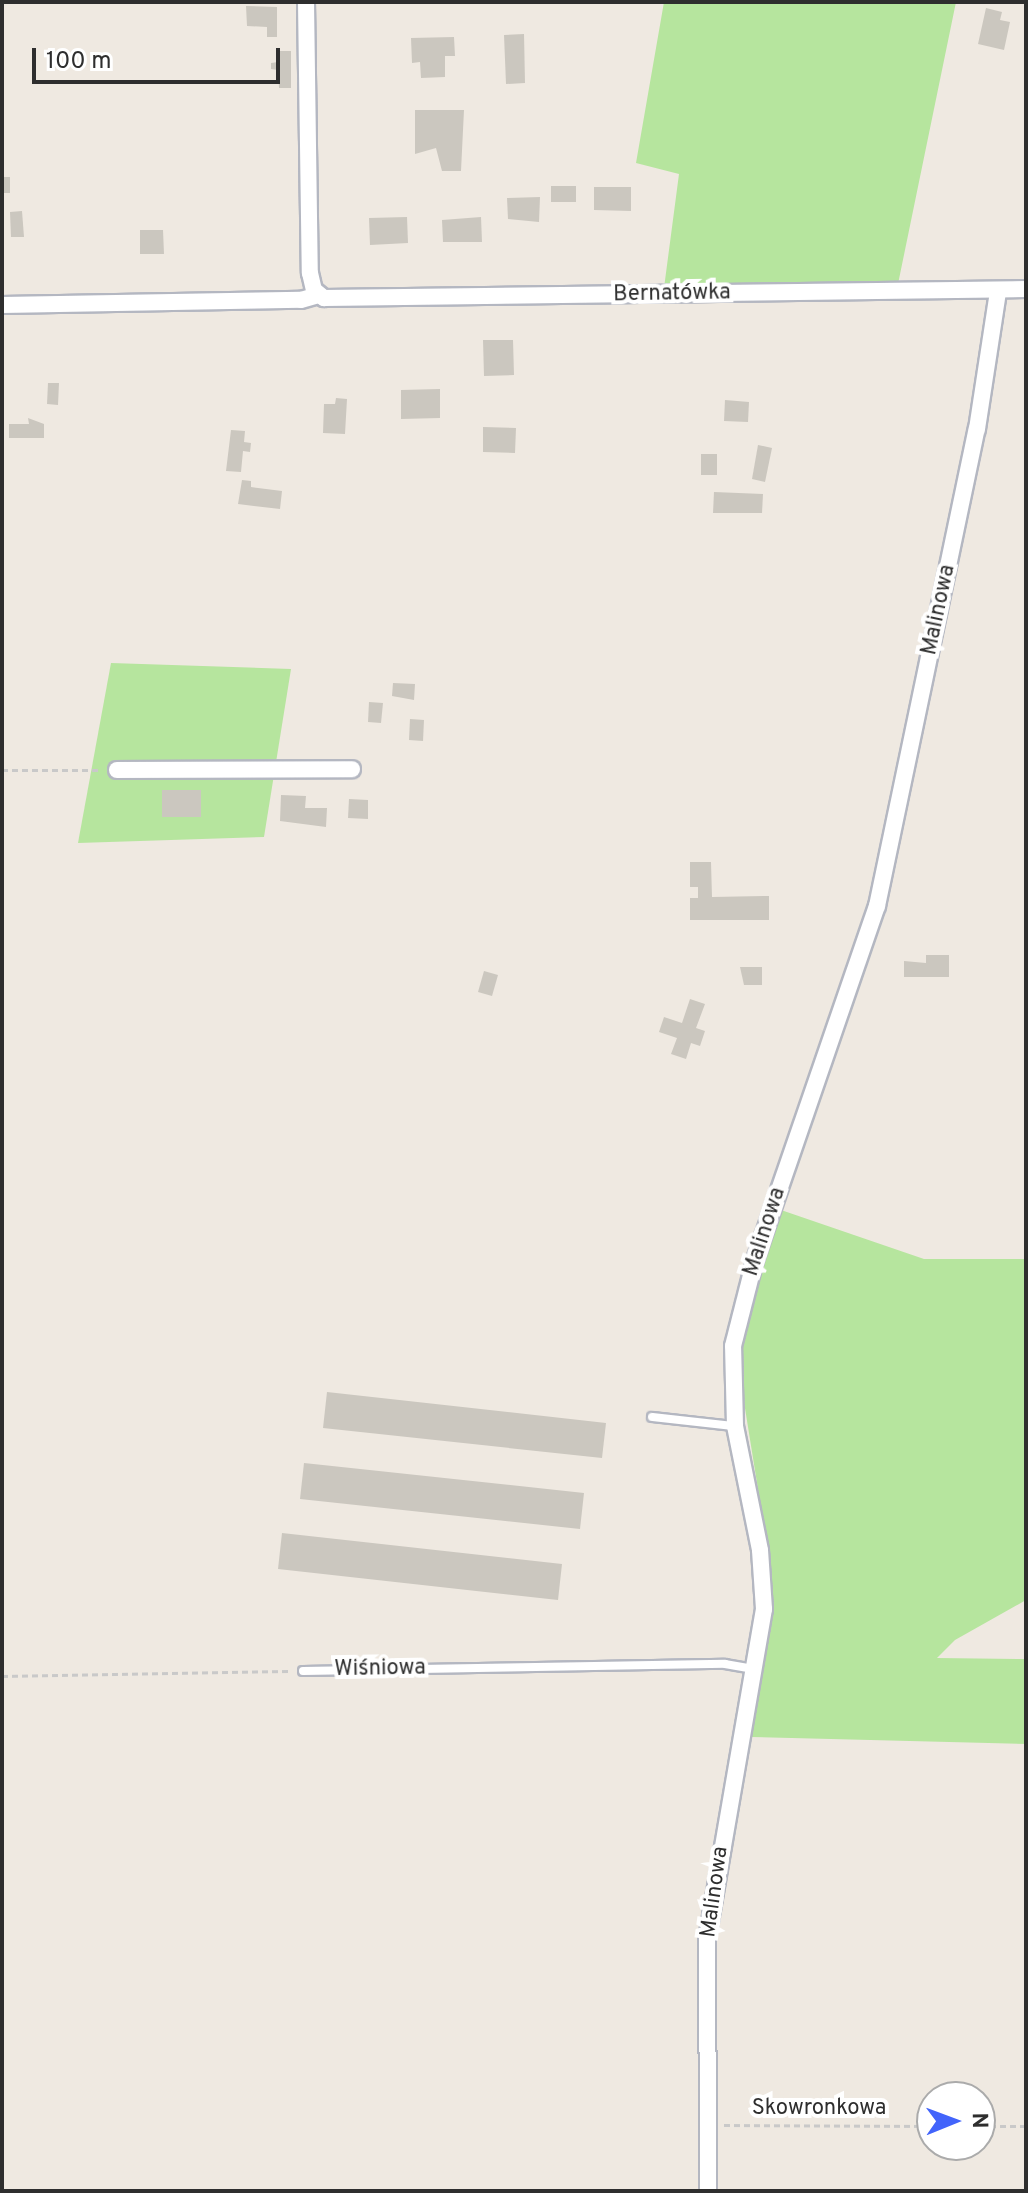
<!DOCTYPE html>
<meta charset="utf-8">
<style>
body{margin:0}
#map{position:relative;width:1028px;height:2193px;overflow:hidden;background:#efe9e1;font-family:Overpass,sans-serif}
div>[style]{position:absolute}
.green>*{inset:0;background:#b6e59e}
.building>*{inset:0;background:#cbc7bf}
.path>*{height:3px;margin-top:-1.5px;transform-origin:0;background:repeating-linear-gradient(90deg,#c9c9c9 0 6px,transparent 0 10px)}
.roads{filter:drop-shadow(2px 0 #b4b7c1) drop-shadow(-2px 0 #b4b7c1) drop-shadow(0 2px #b4b7c1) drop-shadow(0 -2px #b4b7c1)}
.service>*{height:8px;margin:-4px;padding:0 4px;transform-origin:4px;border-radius:4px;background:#fff}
.minor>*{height:16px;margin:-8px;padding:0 8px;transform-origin:8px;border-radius:8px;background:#fff}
span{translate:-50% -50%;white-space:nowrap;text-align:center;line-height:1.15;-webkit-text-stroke:8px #fff;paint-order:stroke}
.street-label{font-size:22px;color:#2e2e2e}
.frame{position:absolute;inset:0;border:4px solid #2e2e2e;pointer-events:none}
.north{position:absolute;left:916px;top:2081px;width:80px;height:80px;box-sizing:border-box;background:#fff;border:2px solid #ababab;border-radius:50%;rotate:89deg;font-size:22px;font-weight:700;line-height:32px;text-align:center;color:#2e2e2e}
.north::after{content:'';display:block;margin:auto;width:28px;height:36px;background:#4264fb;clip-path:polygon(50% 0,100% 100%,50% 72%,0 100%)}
.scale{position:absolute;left:32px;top:48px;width:248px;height:36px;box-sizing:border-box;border:4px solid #2e2e2e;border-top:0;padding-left:10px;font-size:24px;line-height:28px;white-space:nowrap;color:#2e2e2e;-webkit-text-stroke:6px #fff;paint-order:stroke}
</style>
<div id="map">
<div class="green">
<div style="clip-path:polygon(664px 2px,956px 2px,898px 284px,664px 288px,679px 174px,636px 163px)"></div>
<div style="clip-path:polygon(111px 663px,291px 669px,264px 837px,78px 843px)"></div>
<div style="clip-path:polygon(781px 1210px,924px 1259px,1026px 1259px,1026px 1600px,955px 1640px,937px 1658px,1026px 1659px,1026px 1744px,751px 1737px,771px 1626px,771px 1570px,739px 1371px,745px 1325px)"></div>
</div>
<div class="building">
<div style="clip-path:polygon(246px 6px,277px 7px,277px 37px,267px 37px,267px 27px,247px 26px)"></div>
<div style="clip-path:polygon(986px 8px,1002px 12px,1000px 20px,1010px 22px,1004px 50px,978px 44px)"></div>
<div style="clip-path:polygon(524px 34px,525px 83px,506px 84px,504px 35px)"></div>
<div style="clip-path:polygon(454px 37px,455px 56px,445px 56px,445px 77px,421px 78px,420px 62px,412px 63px,411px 38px)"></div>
<div style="clip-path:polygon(278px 51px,291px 51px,291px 88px,279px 88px,278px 70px,271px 69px,271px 63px,278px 62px)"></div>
<div style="clip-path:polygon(415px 110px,464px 110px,461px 171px,442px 171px,436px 148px,415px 154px)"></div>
<div style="clip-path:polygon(2px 177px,10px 177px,10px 193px,2px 193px)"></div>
<div style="clip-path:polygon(551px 186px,576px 186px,576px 202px,551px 202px)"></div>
<div style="clip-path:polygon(594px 187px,631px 187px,631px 211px,594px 210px)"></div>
<div style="clip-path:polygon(540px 197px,539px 222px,508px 219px,507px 198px)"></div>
<div style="clip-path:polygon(22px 211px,24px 237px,11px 237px,10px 212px)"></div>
<div style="clip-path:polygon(407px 217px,408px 243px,370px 245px,369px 218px)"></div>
<div style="clip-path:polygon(481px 217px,482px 242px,443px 242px,442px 220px)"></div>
<div style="clip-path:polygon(140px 230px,163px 230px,164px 254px,140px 254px)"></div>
<div style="clip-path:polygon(483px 340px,513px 340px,514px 375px,484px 376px)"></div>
<div style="clip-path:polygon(48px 383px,59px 383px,58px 405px,47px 404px)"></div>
<div style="clip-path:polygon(440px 389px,440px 418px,401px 419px,401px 390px)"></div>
<div style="clip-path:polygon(336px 398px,347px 399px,345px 434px,323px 433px,324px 404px,335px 404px)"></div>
<div style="clip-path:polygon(725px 400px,749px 402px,748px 422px,724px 421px)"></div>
<div style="clip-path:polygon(28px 418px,44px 424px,44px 438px,9px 438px,9px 424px,29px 424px)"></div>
<div style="clip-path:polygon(483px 427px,516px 428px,515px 453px,483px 452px)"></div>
<div style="clip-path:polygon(231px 430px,245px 431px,244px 442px,251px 443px,250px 452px,243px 451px,241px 472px,226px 471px)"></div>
<div style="clip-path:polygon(758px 445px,772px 448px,765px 482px,752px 479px)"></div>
<div style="clip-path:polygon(701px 454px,717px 454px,717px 475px,701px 475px)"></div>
<div style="clip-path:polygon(242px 480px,251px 481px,251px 487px,282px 491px,280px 509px,238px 504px)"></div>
<div style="clip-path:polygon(714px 492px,763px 494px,762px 513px,713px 513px)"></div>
<div style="clip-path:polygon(393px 683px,415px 684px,414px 700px,392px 696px)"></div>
<div style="clip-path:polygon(369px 702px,383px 703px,381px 723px,368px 722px)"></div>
<div style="clip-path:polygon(410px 719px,424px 720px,423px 741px,409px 740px)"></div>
<div style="clip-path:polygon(162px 790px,201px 790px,201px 817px,162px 817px)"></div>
<div style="clip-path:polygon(281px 795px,306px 796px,305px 808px,327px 808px,326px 827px,280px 821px)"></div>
<div style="clip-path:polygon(349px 799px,368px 800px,368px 819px,348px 818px)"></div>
<div style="clip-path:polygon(690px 862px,711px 862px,712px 897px,769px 896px,769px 920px,690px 920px,690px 898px,698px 898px,698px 887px,690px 887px)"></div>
<div style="clip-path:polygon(926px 955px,949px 955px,949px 977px,904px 977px,904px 961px,926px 963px)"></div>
<div style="clip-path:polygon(740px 967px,762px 967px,762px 985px,744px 985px)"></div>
<div style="clip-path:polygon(484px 971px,498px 975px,492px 996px,478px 992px)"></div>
<div style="clip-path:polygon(690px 999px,705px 1004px,696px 1028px,705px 1031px,700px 1046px,691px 1043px,686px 1059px,671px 1054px,677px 1038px,659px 1032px,664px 1017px,682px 1023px)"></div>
<div style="clip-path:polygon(327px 1392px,606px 1423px,602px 1458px,323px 1428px)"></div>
<div style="clip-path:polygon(304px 1463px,584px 1493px,580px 1529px,300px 1499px)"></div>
<div style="clip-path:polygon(282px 1533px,562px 1564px,558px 1600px,278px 1569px)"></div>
</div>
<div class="path">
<div style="left:2px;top:770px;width:100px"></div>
<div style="left:2px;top:1676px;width:288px;rotate:-1deg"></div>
<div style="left:724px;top:2125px;width:208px;rotate:0.3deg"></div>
<div style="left:980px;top:2126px;width:46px"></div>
</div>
<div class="roads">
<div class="service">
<div style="left:652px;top:1417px;width:82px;rotate:6.3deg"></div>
<div style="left:303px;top:1671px;width:422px;rotate:-1deg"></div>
<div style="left:725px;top:1664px;width:29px;rotate:10deg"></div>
</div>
<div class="minor">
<div style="left:306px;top:2px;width:271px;rotate:89.2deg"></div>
<div style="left:310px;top:273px;width:17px;rotate:77deg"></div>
<div style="left:314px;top:290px;width:13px;rotate:39deg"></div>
<div style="left:324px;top:298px;width:702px;rotate:-0.73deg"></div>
<div style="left:2px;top:305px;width:299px;rotate:-1deg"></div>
<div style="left:301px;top:300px;width:19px;rotate:-16deg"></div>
<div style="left:117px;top:770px;width:235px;rotate:-0.2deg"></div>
<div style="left:708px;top:2191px;width:252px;rotate:-90.2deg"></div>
<div style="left:707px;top:1939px;width:335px;rotate:-80.2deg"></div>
<div style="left:764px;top:1609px;width:59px;rotate:-93.9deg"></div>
<div style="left:760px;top:1550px;width:126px;rotate:-101.4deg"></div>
<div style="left:735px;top:1426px;width:80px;rotate:-91.4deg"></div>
<div style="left:733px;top:1346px;width:89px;rotate:-75.7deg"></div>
<div style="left:755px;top:1260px;width:374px;rotate:-71deg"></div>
<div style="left:877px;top:906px;width:487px;rotate:-78.2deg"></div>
<div style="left:977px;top:429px;width:139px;rotate:-81.3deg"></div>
</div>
</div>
<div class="street-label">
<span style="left:672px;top:294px;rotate:-1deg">Bernatówka</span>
<span style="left:939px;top:610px;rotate:-78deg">Malinowa</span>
<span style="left:765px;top:1232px;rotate:-72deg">Malinowa</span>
<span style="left:380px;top:1669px;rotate:-1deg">Wiśniowa</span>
<span style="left:715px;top:1892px;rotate:-82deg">Malinowa</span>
<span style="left:819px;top:2109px">Skowronkowa</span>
</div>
<div class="frame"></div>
<div class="north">N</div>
<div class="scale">100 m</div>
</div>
